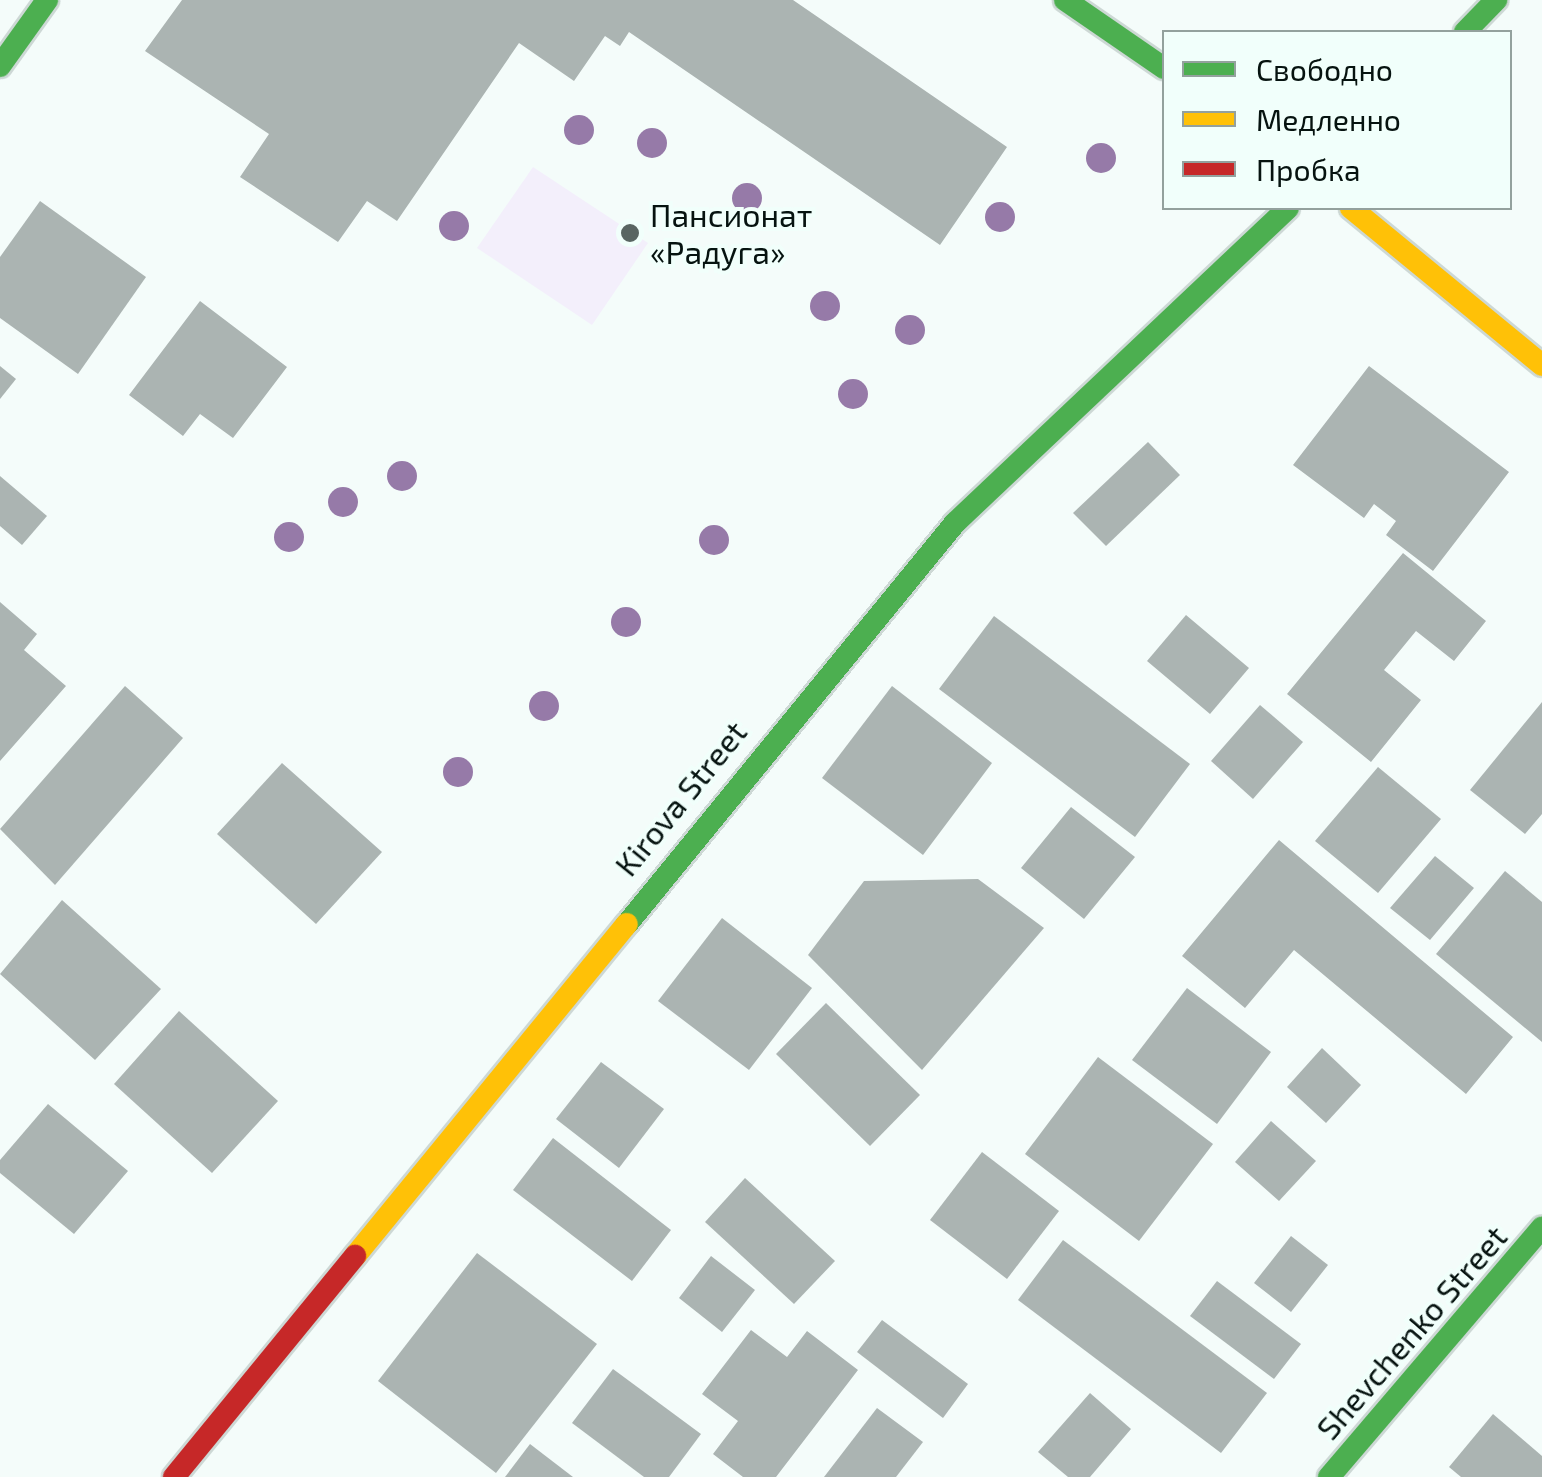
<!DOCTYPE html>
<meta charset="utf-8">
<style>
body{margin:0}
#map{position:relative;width:1542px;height:1477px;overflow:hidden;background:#f4fcfa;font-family:"Exo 2",sans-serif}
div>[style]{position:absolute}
.green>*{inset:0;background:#f3effb}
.building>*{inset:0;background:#abb4b2}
.roads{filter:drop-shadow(2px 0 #cdd8d5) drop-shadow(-2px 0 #cdd8d5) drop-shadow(0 2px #cdd8d5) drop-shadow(0 -2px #cdd8d5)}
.fast>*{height:22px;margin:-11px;padding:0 11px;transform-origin:11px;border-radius:11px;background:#4caf50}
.slow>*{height:22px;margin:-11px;padding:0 11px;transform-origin:11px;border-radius:11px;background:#ffc107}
.jam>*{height:22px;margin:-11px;padding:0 11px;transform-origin:11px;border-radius:11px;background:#c62828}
.trees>*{width:30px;height:30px;margin:-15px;border-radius:50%;background:#967aa8}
.dots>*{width:28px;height:28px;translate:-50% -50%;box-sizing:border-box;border:5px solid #f1fffb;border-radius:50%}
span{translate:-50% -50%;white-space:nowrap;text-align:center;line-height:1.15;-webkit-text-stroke:8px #f1fffb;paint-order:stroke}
.poi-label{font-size:32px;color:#061310}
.left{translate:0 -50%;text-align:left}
.street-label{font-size:32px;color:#061310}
.legend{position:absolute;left:1162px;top:30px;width:350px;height:180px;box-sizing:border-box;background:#f1fffb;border:2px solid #93a19d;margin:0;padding:12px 18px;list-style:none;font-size:30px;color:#061310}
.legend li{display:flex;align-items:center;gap:20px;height:50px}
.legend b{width:50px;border:2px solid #93a19d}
</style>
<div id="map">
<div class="green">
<div style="clip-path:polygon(533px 167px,648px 243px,592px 325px,477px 248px)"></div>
</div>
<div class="building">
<div style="clip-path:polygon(182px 0,793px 0,1007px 147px,940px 245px,629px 32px,620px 46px,605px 36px,574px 81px,519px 43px,397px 221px,367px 201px,338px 242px,240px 177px,269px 134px,145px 51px)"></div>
<div style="clip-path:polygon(40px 201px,146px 277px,78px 374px,0 318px,0 257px)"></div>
<div style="clip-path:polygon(200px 301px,287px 367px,233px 438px,200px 414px,183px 436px,129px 395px)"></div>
<div style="clip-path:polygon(0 366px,16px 379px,0 399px)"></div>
<div style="clip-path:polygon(1369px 366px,1509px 472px,1433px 571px,1386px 535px,1396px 521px,1374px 504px,1364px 518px,1293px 465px)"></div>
<div style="clip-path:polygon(1148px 442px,1180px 475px,1106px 546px,1073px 513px)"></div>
<div style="clip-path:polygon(0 476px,47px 516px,22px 545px,0 526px)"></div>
<div style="clip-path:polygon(1403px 553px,1486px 621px,1454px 661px,1416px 631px,1384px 670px,1421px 700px,1371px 762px,1287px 694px)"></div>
<div style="clip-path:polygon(0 602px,37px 634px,24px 650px,66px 686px,0 761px)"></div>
<div style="clip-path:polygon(1186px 615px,1249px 668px,1210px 714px,1147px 661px)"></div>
<div style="clip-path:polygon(994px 616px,1190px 764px,1135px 837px,939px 689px)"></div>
<div style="clip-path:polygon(125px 686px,183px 738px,55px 885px,0 829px)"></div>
<div style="clip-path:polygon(892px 686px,992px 763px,923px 855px,822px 778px)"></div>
<div style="clip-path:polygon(1542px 702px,1542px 814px,1525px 834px,1470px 790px)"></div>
<div style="clip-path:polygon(1260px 705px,1303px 742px,1253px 799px,1211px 761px)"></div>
<div style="clip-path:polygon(282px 763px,382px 852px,316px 924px,217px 834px)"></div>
<div style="clip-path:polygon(1378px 767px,1441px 819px,1378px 893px,1315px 841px)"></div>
<div style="clip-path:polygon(1071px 807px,1135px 857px,1084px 919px,1021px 868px)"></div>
<div style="clip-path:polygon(1279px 840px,1513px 1037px,1466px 1094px,1294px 950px,1245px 1008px,1182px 956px)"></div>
<div style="clip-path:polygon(1435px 856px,1474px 888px,1430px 940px,1390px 908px)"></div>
<div style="clip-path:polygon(1505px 871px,1542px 902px,1542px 1042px,1436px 954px)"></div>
<div style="clip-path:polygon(978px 879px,1044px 928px,922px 1070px,808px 955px,864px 881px)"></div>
<div style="clip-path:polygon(62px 900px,161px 989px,95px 1060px,0 974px)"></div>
<div style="clip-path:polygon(722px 918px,812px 988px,749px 1070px,658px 1001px)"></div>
<div style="clip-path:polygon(1187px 988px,1271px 1052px,1217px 1124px,1132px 1060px)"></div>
<div style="clip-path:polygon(826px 1003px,920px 1095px,870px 1146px,776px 1054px)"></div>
<div style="clip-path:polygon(179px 1011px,278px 1101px,212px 1173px,114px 1084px)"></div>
<div style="clip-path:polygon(1322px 1048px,1361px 1085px,1326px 1123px,1287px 1087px)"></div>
<div style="clip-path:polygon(1098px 1057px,1213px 1144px,1139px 1241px,1025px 1154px)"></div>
<div style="clip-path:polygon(601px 1062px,664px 1109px,619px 1168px,556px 1119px)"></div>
<div style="clip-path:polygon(48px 1104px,128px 1171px,74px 1234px,0 1173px,0 1160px)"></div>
<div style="clip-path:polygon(1271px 1121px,1316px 1161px,1279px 1201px,1235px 1162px)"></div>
<div style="clip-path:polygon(553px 1138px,671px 1230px,632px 1281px,513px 1190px)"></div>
<div style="clip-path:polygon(982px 1152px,1059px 1211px,1007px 1279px,930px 1220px)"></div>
<div style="clip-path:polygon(745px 1178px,835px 1261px,794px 1304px,705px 1222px)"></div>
<div style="clip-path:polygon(1291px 1236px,1328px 1265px,1291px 1312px,1254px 1283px)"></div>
<div style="clip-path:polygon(1063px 1240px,1267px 1393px,1221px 1453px,1018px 1300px)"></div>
<div style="clip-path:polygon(477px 1253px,597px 1344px,496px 1473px,378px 1381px)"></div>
<div style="clip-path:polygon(711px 1256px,755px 1290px,722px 1332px,679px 1298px)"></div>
<div style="clip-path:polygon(1217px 1281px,1301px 1344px,1274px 1379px,1190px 1316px)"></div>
<div style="clip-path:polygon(882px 1320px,968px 1384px,943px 1418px,857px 1352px)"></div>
<div style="clip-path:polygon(751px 1330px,787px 1357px,807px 1331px,858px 1370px,776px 1477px,743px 1477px,713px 1454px,738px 1421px,702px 1394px)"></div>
<div style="clip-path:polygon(613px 1369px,701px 1434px,669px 1477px,644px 1477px,572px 1423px)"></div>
<div style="clip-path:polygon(1090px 1393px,1131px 1429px,1090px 1477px,1068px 1477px,1038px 1452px)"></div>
<div style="clip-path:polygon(877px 1408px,923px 1442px,896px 1477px,824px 1477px)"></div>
<div style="clip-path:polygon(1493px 1414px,1542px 1456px,1542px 1477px,1461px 1477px,1449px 1467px)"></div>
<div style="clip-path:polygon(530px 1444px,573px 1477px,505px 1477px)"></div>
</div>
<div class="roads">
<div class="fast">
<div style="left:1065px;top:0;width:120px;rotate:34.5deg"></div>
<div style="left:1465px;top:32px;width:45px;rotate:-45.9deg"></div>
<div style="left:0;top:66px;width:81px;rotate:-54.5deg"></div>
<div style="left:627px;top:924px;width:518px;rotate:-50.72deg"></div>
<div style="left:955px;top:523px;width:458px;rotate:-43.4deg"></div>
<div style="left:1329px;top:1477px;width:328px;rotate:-49.5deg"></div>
</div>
<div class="slow">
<div style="left:1351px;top:208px;width:247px;rotate:39.4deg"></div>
<div style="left:355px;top:1256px;width:429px;rotate:-50.7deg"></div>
</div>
<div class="jam">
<div style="left:174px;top:1477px;width:286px;rotate:-50.7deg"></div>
</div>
</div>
<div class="trees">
<div style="left:579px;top:130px"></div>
<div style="left:652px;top:143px"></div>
<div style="left:1101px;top:158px"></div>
<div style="left:747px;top:198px"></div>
<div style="left:1000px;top:217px"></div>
<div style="left:454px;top:226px"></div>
<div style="left:825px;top:306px"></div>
<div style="left:910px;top:330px"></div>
<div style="left:853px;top:394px"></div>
<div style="left:402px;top:476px"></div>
<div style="left:343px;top:502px"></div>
<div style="left:289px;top:537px"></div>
<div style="left:714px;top:540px"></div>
<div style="left:626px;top:622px"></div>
<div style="left:544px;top:706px"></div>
<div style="left:458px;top:772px"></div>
</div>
<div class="dots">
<div style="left:630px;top:233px;background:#596562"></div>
</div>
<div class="poi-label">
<span class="left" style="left:650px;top:233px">Пансионат<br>«Радуга»</span>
</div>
<div class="street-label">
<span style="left:680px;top:798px;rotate:-51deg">Kirova Street</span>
<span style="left:1411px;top:1332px;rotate:-49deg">Shevchenko Street</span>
</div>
<ul class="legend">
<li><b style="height:12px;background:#4caf50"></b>Свободно</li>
<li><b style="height:12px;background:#ffc107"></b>Медленно</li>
<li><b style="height:12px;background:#c62828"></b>Пробка</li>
</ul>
</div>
